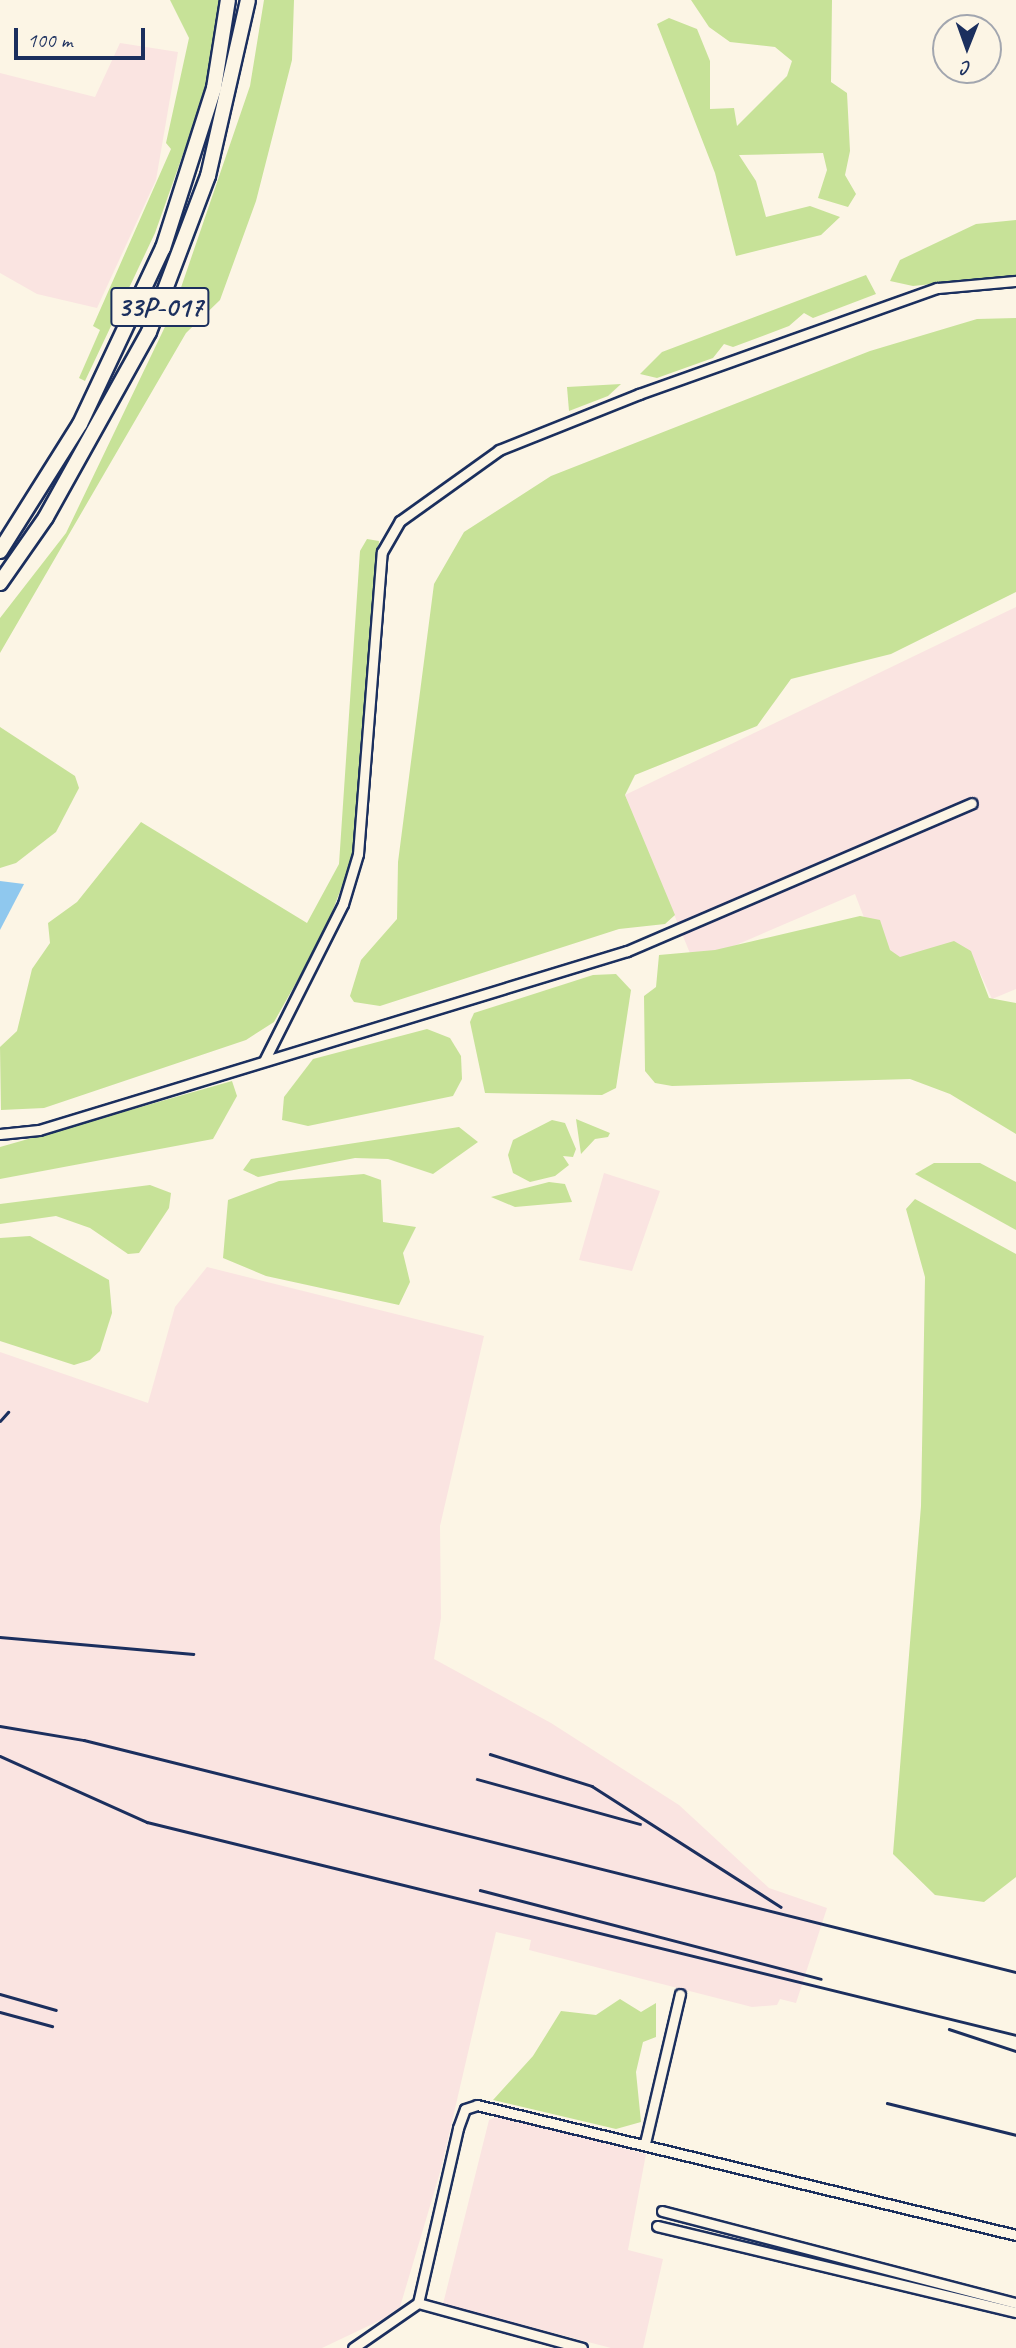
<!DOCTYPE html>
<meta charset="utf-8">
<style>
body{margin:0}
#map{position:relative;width:1016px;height:2348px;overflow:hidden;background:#fcf5e5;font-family:Caveat,sans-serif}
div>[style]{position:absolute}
.built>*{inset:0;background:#fae4e1}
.green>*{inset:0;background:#c7e298}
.water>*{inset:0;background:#8fc8ee}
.roads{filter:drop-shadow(2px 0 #1b2f5e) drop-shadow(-2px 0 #1b2f5e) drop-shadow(0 2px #1b2f5e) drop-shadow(0 -2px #1b2f5e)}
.minor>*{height:9px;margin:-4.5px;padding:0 4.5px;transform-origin:4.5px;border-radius:4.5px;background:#fcf5e5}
.trunk>*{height:14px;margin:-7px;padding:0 7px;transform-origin:7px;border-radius:7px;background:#fcf5e5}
.rail>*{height:2.5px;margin:-1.25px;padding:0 1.25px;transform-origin:1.25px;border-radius:1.25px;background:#1b2f5e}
span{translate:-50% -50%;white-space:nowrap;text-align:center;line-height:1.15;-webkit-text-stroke:5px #fcf5e5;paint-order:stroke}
.shield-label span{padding:2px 5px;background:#fcf5e5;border:2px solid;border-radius:5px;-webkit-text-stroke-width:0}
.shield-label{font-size:28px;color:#1b2f5e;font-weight:700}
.north{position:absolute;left:932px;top:14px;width:70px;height:70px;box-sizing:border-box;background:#fcf5e5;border:2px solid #a2a6af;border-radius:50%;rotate:181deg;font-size:19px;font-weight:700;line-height:28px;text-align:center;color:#1b2f5e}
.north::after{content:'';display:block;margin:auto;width:24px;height:32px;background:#1b2f5e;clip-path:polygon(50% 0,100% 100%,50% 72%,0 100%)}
.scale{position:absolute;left:14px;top:28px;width:131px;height:32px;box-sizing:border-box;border:4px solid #1b2f5e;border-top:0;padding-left:9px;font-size:21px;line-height:24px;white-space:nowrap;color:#1b2f5e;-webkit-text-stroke:5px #fcf5e5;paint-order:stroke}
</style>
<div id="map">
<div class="built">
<div style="clip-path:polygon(120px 43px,178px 52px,156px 180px,97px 308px,37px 294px,0 273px,0 73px,95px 97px)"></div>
<div style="clip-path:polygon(1016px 607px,1016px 989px,992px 999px,970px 951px,888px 980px,855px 894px,694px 963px,625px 795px)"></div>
<div style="clip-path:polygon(604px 1173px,660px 1191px,632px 1271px,579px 1260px)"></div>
<div style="clip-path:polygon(207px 1267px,484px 1336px,440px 1526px,441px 1618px,434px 1659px,551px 1723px,679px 1805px,769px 1888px,827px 1908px,796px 2003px,780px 1999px,777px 2005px,752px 2007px,529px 1950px,531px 1940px,496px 1932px,441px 2169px,400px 2307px,383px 2319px,322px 2348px,0 2348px,0 1352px,148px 1403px,175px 1307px)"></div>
<div style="clip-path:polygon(498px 2116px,646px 2154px,628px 2250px,663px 2259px,643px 2348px,611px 2348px,443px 2304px,489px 2120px)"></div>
</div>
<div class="green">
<div style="clip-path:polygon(170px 0,221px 0,205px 92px,155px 233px,85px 381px,79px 378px,100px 330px,93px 326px,171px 149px,166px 143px,189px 38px)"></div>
<div style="clip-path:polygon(264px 0,294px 0,292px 60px,256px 201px,220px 300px,186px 333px,0 653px,0 618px,66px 533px,174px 308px,250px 86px)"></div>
<div style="clip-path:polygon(691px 0,832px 0,831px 82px,847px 93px,850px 151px,845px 175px,856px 194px,848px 207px,818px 198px,827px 170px,823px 153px,739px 155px,756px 181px,766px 217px,810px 206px,840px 217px,821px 235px,736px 256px,715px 173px,657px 24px,669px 18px,697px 29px,710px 61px,710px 109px,734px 108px,737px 126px,787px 76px,792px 61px,775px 47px,730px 42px,709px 27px)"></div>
<div style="clip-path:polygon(1016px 220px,1016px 275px,913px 286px,890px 281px,900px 260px,976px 224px)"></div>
<div style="clip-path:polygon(866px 275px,876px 294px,813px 318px,804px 313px,789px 326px,733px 347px,724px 344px,713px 358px,657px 378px,640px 374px,662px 352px)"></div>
<div style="clip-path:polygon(1016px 318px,1016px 592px,891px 654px,791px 679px,757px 726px,635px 775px,625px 795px,675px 915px,665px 924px,619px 929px,380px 1006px,354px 1002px,350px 996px,361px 960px,397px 919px,398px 862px,434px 584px,464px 532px,551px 476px,870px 351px,977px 319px)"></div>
<div style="clip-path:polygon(621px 384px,608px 396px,569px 411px,567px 387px)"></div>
<div style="clip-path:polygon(367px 539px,379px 541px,352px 860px,324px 933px,274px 1022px,246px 1040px,44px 1108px,1px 1110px,0 1047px,17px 1031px,32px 969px,50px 943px,48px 923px,77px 902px,141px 822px,307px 923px,339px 864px,360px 551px)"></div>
<div style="clip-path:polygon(0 727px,75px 776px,79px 788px,56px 832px,16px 863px,0 868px)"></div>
<div style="clip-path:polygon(860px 916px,880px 920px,890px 950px,900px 957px,954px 941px,971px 951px,989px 998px,1016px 1003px,1016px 1134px,950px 1094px,910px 1079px,672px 1086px,655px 1083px,645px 1071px,644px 996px,656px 987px,659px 955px,715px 950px)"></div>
<div style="clip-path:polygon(616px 974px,631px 990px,616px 1088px,602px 1095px,485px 1093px,470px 1022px,474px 1013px,593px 975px)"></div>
<div style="clip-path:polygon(427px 1029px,450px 1038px,461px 1056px,462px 1079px,453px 1096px,308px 1126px,282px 1120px,284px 1097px,313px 1059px)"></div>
<div style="clip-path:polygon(232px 1081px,237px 1096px,213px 1139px,0 1179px,0 1147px)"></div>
<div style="clip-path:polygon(576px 1119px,610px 1133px,608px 1137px,595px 1139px,581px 1154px)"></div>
<div style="clip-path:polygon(552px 1120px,565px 1123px,576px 1149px,573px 1157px,563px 1156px,569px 1165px,555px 1176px,530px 1182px,513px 1173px,508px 1155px,513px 1140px)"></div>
<div style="clip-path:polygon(459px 1127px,478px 1142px,433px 1174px,388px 1159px,355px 1158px,258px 1177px,243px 1170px,251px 1159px)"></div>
<div style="clip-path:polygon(934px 1163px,980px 1163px,1016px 1182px,1016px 1230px,915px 1174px)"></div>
<div style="clip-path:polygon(364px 1174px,381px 1180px,383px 1222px,416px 1227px,403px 1253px,410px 1282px,399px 1305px,266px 1276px,223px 1258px,228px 1200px,279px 1181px)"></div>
<div style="clip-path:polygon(549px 1182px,565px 1184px,572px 1202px,515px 1207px,491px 1197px)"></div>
<div style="clip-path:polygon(150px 1185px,171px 1193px,169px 1208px,139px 1253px,128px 1254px,90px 1228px,56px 1216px,0 1224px,0 1204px)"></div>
<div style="clip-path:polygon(915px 1199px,1016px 1254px,1016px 1877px,984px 1902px,935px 1895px,893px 1854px,921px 1506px,925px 1277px,906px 1209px)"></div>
<div style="clip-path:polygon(30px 1236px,109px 1280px,112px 1313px,100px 1351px,90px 1360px,74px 1365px,0 1341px,0 1238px)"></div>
<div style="clip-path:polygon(620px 1999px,641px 2012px,656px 2003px,656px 2037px,643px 2042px,636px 2072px,641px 2122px,616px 2129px,493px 2100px,533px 2056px,561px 2011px,596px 2015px)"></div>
</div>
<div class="water">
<div style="clip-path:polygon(0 881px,24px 884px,0 930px)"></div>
</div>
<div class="roads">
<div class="minor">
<div style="left:264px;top:1061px;width:176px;rotate:-63.3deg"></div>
<div style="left:343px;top:904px;width:52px;rotate:-73.3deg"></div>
<div style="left:358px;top:854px;width:303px;rotate:-85.5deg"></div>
<div style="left:382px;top:552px;width:36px;rotate:-60deg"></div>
<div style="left:400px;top:521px;width:122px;rotate:-35.6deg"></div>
<div style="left:499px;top:450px;width:151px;rotate:-21.8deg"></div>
<div style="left:639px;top:394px;width:316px;rotate:-19.6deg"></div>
<div style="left:937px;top:288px;width:79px;rotate:-5.1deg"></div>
<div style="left:0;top:1134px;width:39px;rotate:-6deg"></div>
<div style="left:39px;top:1130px;width:615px;rotate:-16.93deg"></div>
<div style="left:627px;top:951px;width:375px;rotate:-23.2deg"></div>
<div style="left:645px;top:2143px;width:153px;rotate:-76.8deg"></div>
<div style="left:662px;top:2211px;width:366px;rotate:14.6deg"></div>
<div style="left:657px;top:2226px;width:369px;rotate:13.5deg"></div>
<div style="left:418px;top:2303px;width:170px;rotate:15.3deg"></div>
<div style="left:353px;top:2348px;width:79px;rotate:-34.7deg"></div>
<div style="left:418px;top:2303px;width:180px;rotate:-77.1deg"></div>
<div style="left:458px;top:2128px;width:20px;rotate:-70deg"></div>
<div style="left:465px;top:2109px;width:13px;rotate:-18deg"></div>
<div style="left:477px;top:2105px;width:554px;rotate:13.56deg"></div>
</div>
<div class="trunk">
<div style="left:0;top:551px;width:150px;rotate:-57.8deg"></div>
<div style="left:80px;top:424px;width:195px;rotate:-64.8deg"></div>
<div style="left:163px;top:248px;width:168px;rotate:-72.3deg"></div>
<div style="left:214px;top:88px;width:89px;rotate:-81deg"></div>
<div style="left:0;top:583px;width:80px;rotate:-55.1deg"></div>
<div style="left:46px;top:517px;width:212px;rotate:-60.9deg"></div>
<div style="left:149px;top:332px;width:167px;rotate:-69.3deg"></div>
<div style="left:208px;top:176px;width:180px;rotate:-77.2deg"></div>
</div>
</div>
<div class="rail">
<div style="left:0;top:1421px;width:12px;rotate:-48deg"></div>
<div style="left:0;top:1637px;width:194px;rotate:5deg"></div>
<div style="left:0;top:1726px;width:85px;rotate:9.5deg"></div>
<div style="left:84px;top:1740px;width:960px;rotate:13.98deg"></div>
<div style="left:490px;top:1754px;width:107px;rotate:17.4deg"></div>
<div style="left:592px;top:1786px;width:224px;rotate:32.6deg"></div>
<div style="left:0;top:1756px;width:161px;rotate:24.2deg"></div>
<div style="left:147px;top:1822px;width:895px;rotate:13.77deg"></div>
<div style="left:477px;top:1779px;width:169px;rotate:15.4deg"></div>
<div style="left:480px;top:1890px;width:352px;rotate:14.6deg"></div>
<div style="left:0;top:1994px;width:58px;rotate:15.9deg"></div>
<div style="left:0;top:2012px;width:54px;rotate:15.1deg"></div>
<div style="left:949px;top:2029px;width:71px;rotate:18.2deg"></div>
<div style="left:887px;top:2103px;width:133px;rotate:13.9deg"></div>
</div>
<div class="shield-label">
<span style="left:160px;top:307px">33Р-017</span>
</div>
<div class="north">С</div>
<div class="scale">100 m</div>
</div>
